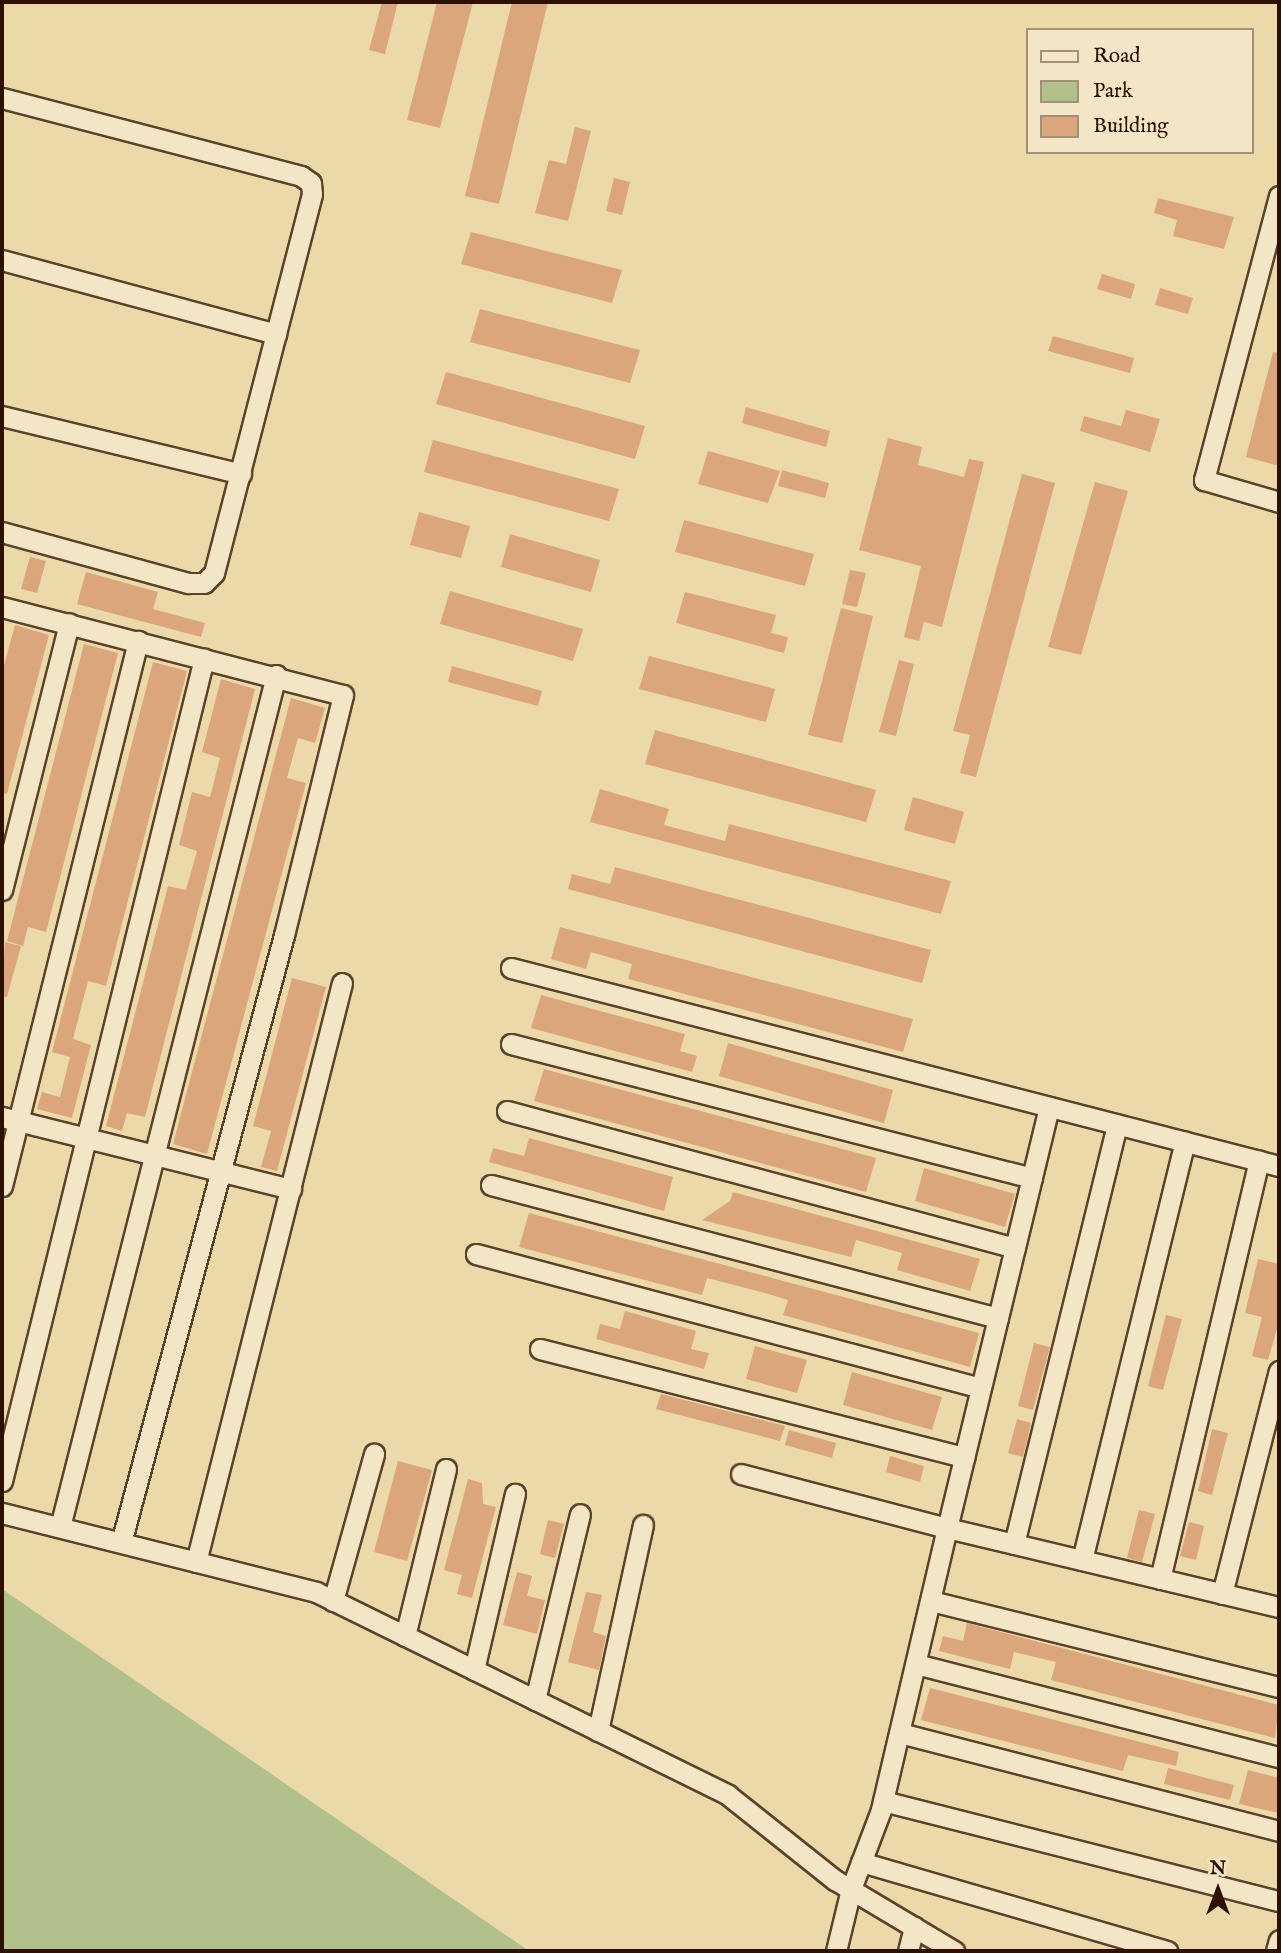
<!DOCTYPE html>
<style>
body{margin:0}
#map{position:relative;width:1281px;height:1953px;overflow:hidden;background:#ebd9a9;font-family:"IM FELL English",serif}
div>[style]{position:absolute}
.green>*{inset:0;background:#b2c08c}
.building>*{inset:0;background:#dba67b}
.roads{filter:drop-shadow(2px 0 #5d422a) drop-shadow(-2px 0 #5d422a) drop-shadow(0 2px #5d422a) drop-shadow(0 -2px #5d422a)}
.minor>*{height:19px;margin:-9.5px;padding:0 9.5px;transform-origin:9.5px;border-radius:9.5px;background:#f2e6c7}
span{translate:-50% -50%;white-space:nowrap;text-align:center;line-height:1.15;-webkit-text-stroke:5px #f2e6c7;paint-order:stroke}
.frame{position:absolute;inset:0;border:4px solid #2e1000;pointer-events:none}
.legend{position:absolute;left:1026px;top:28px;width:228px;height:126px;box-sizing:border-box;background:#f2e6c7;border:2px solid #a49077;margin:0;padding:9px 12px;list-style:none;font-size:21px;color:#2e1000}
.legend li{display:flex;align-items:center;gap:14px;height:35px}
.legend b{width:35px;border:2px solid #a49077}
.north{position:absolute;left:1183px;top:1855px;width:70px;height:70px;-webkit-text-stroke:5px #f2e6c7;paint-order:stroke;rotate:0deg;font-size:19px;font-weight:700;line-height:28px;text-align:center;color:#2e1000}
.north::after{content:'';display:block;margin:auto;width:24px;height:32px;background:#2e1000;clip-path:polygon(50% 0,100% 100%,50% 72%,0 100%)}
</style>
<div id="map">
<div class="green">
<div style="clip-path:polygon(2px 1589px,529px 1951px,530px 1951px,2px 1951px)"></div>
</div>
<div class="building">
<div style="clip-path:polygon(382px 2px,398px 2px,385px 54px,369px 50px)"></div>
<div style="clip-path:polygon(437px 2px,473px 2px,440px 128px,407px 120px)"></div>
<div style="clip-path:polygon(512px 2px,548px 2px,499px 204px,465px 196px)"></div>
<div style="clip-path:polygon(575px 127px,591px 131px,568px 221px,535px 213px,549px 160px,566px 164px)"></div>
<div style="clip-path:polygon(614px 178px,630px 182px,622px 215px,606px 211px)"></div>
<div style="clip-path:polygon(1158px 198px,1234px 217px,1224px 249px,1173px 236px,1177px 220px,1154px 213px)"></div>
<div style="clip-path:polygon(471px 232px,622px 270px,612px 303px,461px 264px)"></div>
<div style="clip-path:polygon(1102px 274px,1135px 284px,1131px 299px,1097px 289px)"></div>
<div style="clip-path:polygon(1160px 288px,1193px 298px,1188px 314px,1155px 305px)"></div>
<div style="clip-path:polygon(480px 309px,640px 350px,630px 383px,470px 342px)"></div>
<div style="clip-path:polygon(1053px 336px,1134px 358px,1130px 373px,1048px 351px)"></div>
<div style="clip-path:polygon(1273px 352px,1279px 353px,1279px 466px,1246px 457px)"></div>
<div style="clip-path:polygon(446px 372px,645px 426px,635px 459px,436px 404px)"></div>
<div style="clip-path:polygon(746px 407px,830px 431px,826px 447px,742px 423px)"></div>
<div style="clip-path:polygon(1126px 410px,1160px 419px,1150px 452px,1080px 431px,1084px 416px,1121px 426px)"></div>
<div style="clip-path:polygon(888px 438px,922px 447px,918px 465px,964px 477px,969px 459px,984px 462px,942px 627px,924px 622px,919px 641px,904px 637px,921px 566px,859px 550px)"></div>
<div style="clip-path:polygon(433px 440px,619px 489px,609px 521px,424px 472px)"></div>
<div style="clip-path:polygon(708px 451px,780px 471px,768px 503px,698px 484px)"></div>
<div style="clip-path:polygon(782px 470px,829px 483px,825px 498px,778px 486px)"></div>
<div style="clip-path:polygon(1022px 474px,1055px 483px,976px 777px,960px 773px,970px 735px,953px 731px)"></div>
<div style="clip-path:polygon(1095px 482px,1128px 491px,1081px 655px,1048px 647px)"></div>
<div style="clip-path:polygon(419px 512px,470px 526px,461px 558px,410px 545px)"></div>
<div style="clip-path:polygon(684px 520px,814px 554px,805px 586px,675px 552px)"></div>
<div style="clip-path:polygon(510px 534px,600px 560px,591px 592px,501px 567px)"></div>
<div style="clip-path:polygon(30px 557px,46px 561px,37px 593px,21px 589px)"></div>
<div style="clip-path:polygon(850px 570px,866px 573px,857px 607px,842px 604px)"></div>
<div style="clip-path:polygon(86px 572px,158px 592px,153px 609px,205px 623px,201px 637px,77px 604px)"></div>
<div style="clip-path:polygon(450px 591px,583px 629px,573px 661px,440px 624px)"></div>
<div style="clip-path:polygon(685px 592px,776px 615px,771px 633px,788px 637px,784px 653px,676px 623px)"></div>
<div style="clip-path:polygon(841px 608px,873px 616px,842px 743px,808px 735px)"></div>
<div style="clip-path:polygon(15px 625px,49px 635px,7px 794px,2px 793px,2px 673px)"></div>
<div style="clip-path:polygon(84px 644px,118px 653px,46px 932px,28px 927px,23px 946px,7px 941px)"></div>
<div style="clip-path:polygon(649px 656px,775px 689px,766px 722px,639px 689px)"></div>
<div style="clip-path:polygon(899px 660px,914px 664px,896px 736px,879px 732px)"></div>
<div style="clip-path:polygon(153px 662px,187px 671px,106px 986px,88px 981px,73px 1039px,91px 1045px,72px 1118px,37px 1109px,42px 1092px,60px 1097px,70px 1057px,52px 1052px)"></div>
<div style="clip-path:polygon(452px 666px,542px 691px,538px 706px,448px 682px)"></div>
<div style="clip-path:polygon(221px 679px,255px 689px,145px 1117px,127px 1113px,122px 1131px,106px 1126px,168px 886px,186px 890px,197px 851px,179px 845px,192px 792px,210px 797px,220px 758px,202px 752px)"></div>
<div style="clip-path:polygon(291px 698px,325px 708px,315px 743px,298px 738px,287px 778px,306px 783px,207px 1154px,173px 1144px)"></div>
<div style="clip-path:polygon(655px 730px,876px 790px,866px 822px,645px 764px)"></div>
<div style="clip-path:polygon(600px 789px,669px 809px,664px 825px,725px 841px,729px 824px,951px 881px,941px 914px,590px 822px)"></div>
<div style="clip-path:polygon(913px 797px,964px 812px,955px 844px,904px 830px)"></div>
<div style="clip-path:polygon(615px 867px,931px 950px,922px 983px,568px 889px,572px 874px,610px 884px)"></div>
<div style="clip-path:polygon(560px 927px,913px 1019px,903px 1052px,628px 979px,632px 964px,591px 952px,586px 969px,551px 959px)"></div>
<div style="clip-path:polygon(5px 942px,21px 946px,7px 997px,2px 997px)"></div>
<div style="clip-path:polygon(292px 978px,326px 987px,277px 1171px,261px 1167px,271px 1131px,253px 1126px)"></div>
<div style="clip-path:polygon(541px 995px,685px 1034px,680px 1051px,697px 1056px,692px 1072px,531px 1028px)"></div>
<div style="clip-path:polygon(728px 1043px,893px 1090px,884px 1123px,719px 1076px)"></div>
<div style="clip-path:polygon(544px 1069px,876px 1158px,866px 1192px,534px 1101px)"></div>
<div style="clip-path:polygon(529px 1138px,673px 1177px,664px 1211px,489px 1162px,493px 1148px,524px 1156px)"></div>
<div style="clip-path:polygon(924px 1168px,1015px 1194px,1005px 1227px,915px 1201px)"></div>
<div style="clip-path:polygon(733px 1192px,980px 1259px,970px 1291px,897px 1270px,902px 1253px,856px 1240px,851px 1257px,702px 1220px,730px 1201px)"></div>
<div style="clip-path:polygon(529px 1213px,979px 1333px,970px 1367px,783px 1315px,788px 1300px,765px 1293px,707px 1278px,702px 1295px,519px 1247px)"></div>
<div style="clip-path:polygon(1258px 1259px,1279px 1264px,1279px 1322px,1268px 1360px,1252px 1356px,1262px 1317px,1245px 1313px)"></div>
<div style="clip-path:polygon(625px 1311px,696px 1331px,691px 1349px,709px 1353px,704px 1369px,596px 1339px,600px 1324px,620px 1329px)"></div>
<div style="clip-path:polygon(1166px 1315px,1182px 1319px,1163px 1390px,1148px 1386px)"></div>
<div style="clip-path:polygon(1034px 1343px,1050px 1347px,1033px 1410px,1018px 1406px)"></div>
<div style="clip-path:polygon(755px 1346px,807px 1360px,797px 1393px,746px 1379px)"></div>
<div style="clip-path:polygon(852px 1372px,942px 1397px,932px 1430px,843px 1405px)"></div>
<div style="clip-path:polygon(661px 1394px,785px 1426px,780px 1441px,656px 1409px)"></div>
<div style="clip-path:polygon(1017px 1419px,1031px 1423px,1023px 1457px,1008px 1453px)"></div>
<div style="clip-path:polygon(1212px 1429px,1228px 1433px,1212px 1495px,1198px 1491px)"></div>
<div style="clip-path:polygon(789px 1430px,836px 1443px,832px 1458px,785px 1445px)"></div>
<div style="clip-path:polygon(890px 1456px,924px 1466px,920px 1482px,886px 1472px)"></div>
<div style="clip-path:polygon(398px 1461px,432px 1470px,407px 1561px,374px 1552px)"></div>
<div style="clip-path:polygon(468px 1479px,482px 1483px,483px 1504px,496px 1507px,472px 1598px,457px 1594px,462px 1575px,444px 1570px)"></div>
<div style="clip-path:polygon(1139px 1510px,1155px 1514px,1142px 1562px,1127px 1558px)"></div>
<div style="clip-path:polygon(548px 1520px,564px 1524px,555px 1558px,540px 1554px)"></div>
<div style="clip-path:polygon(1189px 1522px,1204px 1526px,1196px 1560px,1180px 1556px)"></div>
<div style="clip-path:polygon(517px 1572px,532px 1576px,527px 1596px,545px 1600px,537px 1634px,503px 1625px)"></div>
<div style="clip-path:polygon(586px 1592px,602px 1595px,593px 1632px,606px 1636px,599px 1670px,568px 1662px)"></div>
<div style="clip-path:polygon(967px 1623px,1279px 1705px,1275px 1738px,1051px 1680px,1056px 1662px,1014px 1652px,1010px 1669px,939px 1651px,943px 1636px,963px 1641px)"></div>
<div style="clip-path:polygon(930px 1688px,1179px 1752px,1176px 1766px,1128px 1755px,1123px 1771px,921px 1720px)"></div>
<div style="clip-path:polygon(1168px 1768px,1234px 1785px,1230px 1800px,1164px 1784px)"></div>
<div style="clip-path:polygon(1248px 1770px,1279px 1778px,1279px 1813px,1239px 1804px)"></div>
</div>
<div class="roads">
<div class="minor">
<div style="left:2px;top:98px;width:309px;rotate:14.6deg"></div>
<div style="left:301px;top:176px;width:12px;rotate:35deg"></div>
<div style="left:311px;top:183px;width:11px;rotate:85deg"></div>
<div style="left:312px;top:194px;width:391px;rotate:104.5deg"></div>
<div style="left:214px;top:573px;width:14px;rotate:135deg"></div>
<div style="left:204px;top:583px;width:16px;rotate:180deg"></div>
<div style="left:188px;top:583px;width:193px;rotate:-164.7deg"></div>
<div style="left:1279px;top:196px;width:294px;rotate:104.8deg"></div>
<div style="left:1204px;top:480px;width:78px;rotate:16.3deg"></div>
<div style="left:2px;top:260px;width:284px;rotate:15.1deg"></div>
<div style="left:2px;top:416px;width:246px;rotate:13.6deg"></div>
<div style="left:2px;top:607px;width:352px;rotate:14.5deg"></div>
<div style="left:343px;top:695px;width:247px;rotate:103.8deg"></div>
<div style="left:284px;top:935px;width:629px;rotate:105.01deg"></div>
<div style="left:2px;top:890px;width:275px;rotate:-75.9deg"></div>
<div style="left:511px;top:968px;width:793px;rotate:14.46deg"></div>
<div style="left:511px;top:1044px;width:538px;rotate:14.42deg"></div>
<div style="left:1049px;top:1107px;width:433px;rotate:103.6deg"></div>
<div style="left:947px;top:1528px;width:341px;rotate:13.4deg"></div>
<div style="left:507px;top:1111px;width:526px;rotate:15.09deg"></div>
<div style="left:2px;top:1117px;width:298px;rotate:14deg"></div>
<div style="left:491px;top:1185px;width:524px;rotate:14.7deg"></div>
<div style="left:2px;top:1186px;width:562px;rotate:-75.99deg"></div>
<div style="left:476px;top:1254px;width:522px;rotate:14.86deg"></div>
<div style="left:540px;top:1349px;width:438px;rotate:14.3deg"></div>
<div style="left:741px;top:1474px;width:213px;rotate:14.7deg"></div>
<div style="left:947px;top:1528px;width:290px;rotate:103.2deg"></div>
<div style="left:881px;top:1810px;width:85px;rotate:110.8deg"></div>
<div style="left:851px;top:1889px;width:64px;rotate:103.6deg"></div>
<div style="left:2px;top:1481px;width:847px;rotate:-76.21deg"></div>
<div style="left:2px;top:1513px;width:324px;rotate:14.1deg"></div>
<div style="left:316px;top:1592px;width:459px;rotate:26.2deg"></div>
<div style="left:728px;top:1795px;width:137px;rotate:38.5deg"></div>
<div style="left:835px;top:1880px;width:139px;rotate:30.8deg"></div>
<div style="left:60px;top:1527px;width:879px;rotate:-75.77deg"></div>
<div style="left:1014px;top:1544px;width:432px;rotate:-76.2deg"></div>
<div style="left:1082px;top:1560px;width:431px;rotate:-76.2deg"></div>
<div style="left:196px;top:1562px;width:597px;rotate:-75.85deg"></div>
<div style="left:1160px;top:1579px;width:430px;rotate:-76.7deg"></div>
<div style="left:1222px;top:1594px;width:230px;rotate:-75.7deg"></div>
<div style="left:333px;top:1601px;width:153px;rotate:-74.4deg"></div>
<div style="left:931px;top:1601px;width:358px;rotate:13.9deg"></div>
<div style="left:405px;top:1636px;width:172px;rotate:-76.2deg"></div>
<div style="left:916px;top:1664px;width:375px;rotate:14.4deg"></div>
<div style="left:474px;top:1670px;width:181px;rotate:-76.9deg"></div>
<div style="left:535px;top:1700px;width:191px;rotate:-76.4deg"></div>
<div style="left:598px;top:1731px;width:211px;rotate:-77.7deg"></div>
<div style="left:900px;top:1733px;width:391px;rotate:14.5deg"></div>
<div style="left:883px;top:1801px;width:408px;rotate:14.2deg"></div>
<div style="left:861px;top:1862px;width:319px;rotate:16.2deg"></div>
<div style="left:908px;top:1951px;width:25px;rotate:-76deg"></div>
<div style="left:1276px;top:1951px;width:11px;rotate:-75deg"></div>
</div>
</div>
<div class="frame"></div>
<ul class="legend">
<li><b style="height:9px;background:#f2e6c7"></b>Road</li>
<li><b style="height:19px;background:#b2c08c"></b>Park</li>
<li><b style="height:19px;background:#dba67b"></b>Building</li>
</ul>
<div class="north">N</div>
</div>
